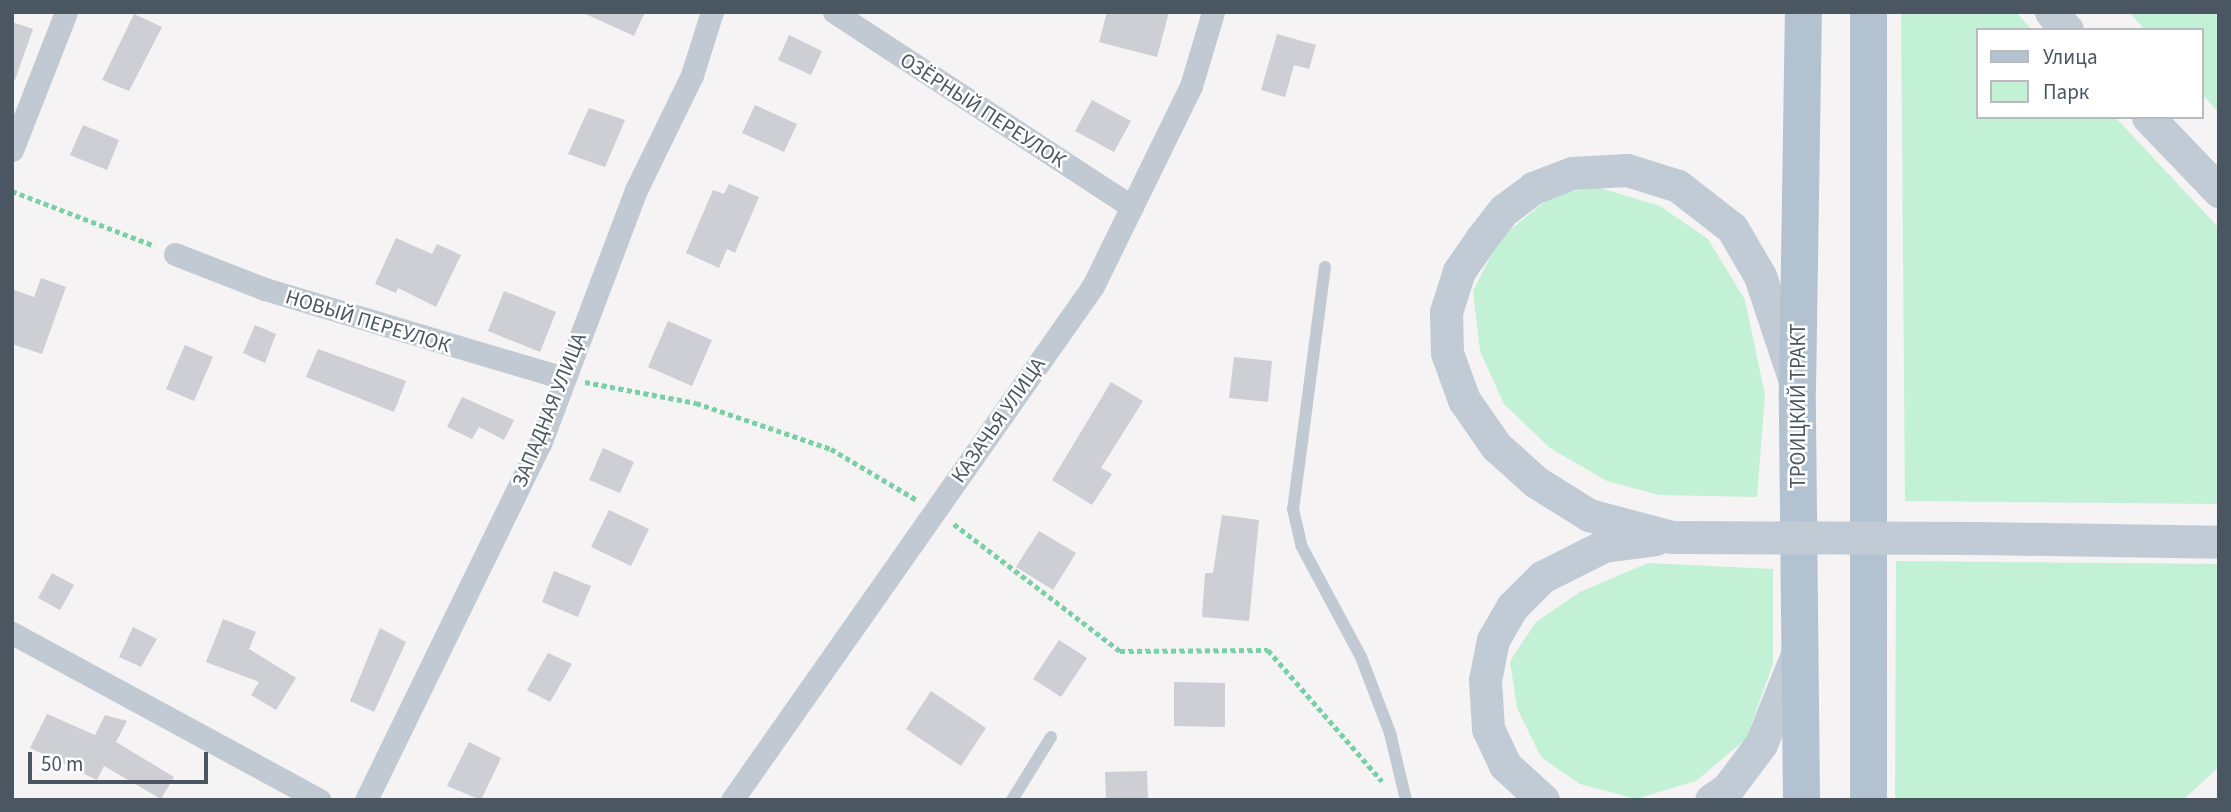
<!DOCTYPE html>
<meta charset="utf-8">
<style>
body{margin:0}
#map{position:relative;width:2231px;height:812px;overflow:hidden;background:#f5f3f3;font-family:"Source Sans 3",sans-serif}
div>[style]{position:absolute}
.green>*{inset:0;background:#c3f1d5}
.building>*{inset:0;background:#cdcfd5}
.path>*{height:4.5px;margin-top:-2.25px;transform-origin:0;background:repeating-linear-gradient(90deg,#7ad0a6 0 5px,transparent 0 8.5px)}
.lane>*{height:12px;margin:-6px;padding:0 6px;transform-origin:6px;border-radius:6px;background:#c1cad2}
.street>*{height:23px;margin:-11.5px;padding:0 11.5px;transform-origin:11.5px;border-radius:11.5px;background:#c1cad2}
.secondary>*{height:33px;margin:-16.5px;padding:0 16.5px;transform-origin:16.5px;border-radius:16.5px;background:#c1cbd6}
.primary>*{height:37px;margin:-18.5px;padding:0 18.5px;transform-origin:18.5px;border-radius:18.5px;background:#b3c2d1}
.secondary-bridge>*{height:33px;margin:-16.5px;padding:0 16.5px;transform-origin:16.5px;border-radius:16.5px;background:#c1cbd6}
span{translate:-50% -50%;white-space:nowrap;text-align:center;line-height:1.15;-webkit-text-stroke:5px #fff;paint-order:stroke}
.street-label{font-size:21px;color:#4a5661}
.frame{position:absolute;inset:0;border:14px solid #4a5661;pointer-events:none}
.legend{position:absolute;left:1976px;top:28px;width:228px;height:91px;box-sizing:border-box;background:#fff;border:2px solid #b7bbc0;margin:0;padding:9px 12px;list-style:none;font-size:21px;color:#4a5661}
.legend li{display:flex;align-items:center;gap:14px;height:35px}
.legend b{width:35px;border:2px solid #b7bbc0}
.scale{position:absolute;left:28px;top:752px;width:180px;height:32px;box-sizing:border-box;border:4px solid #4a5661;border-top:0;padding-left:9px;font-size:21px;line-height:24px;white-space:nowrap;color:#4a5661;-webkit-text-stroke:5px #fff;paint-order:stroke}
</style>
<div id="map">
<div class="green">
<div style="clip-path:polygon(1901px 12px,2016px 12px,2032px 30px,1977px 30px,1977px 117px,2115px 117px,2219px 228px,2219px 504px,1905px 501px)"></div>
<div style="clip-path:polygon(2129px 12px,2219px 12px,2219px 113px,2201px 93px,2201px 30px,2145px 30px)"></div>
<div style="clip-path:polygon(1597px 187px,1660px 206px,1708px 239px,1745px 300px,1765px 395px,1757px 497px,1659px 495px,1607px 481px,1550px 448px,1504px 404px,1480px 351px,1473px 291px,1500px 238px,1553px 195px)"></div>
<div style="clip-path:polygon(1896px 561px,2219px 564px,2219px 767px,2183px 800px,1895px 800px)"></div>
<div style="clip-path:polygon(1648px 563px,1773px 569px,1773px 664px,1746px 739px,1696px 781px,1636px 799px,1580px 784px,1541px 757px,1517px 708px,1510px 661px,1536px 622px,1580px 592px)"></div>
</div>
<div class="building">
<div style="clip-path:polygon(581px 12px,645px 12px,634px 36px)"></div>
<div style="clip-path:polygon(1107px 12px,1169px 12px,1157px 57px,1099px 42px)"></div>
<div style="clip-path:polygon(134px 14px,162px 27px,129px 91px,102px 80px)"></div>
<div style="clip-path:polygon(12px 22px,33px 29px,15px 80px,12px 79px)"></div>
<div style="clip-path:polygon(1277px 34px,1316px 45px,1309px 69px,1294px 65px,1285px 97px,1261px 90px)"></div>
<div style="clip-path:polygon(789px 35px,822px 51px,811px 75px,778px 60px)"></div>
<div style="clip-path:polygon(1092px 100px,1131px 121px,1114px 152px,1075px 131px)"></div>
<div style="clip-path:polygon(755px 105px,797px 124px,784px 152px,742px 133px)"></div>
<div style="clip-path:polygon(589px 108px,625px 120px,605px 167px,568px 154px)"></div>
<div style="clip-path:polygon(83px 125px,119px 140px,107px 170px,70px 155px)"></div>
<div style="clip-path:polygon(729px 184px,759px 197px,735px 253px,727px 249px,719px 268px,686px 253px,713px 190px,724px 194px)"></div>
<div style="clip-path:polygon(396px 238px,432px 254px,437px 244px,461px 255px,436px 307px,398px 288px,396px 293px,375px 284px)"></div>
<div style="clip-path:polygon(41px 278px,66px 287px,42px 354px,12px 344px,12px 289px,34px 297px)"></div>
<div style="clip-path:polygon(504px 291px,556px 312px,540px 352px,488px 331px)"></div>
<div style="clip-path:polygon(668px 321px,712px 340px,692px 386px,648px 367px)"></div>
<div style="clip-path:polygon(255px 325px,276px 334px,265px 363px,243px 353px)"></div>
<div style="clip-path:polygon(185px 345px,213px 357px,194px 401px,166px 389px)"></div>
<div style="clip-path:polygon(318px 349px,406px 381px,394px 412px,306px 377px)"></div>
<div style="clip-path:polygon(1234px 357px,1272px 361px,1268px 402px,1229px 398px)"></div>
<div style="clip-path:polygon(1111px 382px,1143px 401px,1101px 468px,1112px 474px,1092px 505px,1052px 480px)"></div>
<div style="clip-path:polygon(462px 397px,514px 420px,504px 440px,479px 427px,472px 439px,447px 427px)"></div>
<div style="clip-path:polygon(603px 448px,634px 462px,620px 493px,589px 480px)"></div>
<div style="clip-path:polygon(609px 510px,649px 529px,631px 566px,591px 547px)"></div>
<div style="clip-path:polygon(1222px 515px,1259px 520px,1249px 621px,1202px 617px,1205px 573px,1213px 573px)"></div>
<div style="clip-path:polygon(1039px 531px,1076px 553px,1053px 590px,1016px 567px)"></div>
<div style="clip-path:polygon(554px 571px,591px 586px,578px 617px,542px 602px)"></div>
<div style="clip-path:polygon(52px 573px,74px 585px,60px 610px,38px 598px)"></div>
<div style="clip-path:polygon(223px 619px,256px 632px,249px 649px,296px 678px,276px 710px,251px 695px,259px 682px,206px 662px)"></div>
<div style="clip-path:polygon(133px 627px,157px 639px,141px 667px,119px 657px)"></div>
<div style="clip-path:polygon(380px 628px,406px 642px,374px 712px,350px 701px)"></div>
<div style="clip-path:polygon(1059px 640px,1087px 658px,1061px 697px,1033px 679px)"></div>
<div style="clip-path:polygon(548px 653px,572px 664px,550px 702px,527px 690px)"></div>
<div style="clip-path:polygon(1174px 682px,1225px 683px,1225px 727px,1174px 726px)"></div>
<div style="clip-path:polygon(931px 691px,986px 728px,961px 766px,906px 729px)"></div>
<div style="clip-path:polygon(47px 714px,95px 735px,105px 715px,127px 721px,116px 742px,174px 777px,161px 799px,104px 766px,97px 780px,30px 748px)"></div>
<div style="clip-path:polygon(469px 742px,501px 758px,481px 800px,447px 786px)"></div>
<div style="clip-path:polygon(1147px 771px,1148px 800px,1106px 800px,1105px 772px)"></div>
</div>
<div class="path">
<div style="left:12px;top:191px;width:153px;rotate:21deg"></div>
<div style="left:585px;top:382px;width:113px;rotate:10.7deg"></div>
<div style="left:696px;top:403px;width:143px;rotate:18.8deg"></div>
<div style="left:831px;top:449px;width:100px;rotate:30.7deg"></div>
<div style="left:954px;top:524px;width:209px;rotate:37.4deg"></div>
<div style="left:1120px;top:651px;width:148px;rotate:-0.4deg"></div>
<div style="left:1268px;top:650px;width:174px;rotate:49deg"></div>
</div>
<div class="lane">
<div style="left:1325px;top:267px;width:244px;rotate:97.5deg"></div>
<div style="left:1293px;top:509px;width:39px;rotate:77deg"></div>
<div style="left:1302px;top:547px;width:125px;rotate:61.8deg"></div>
<div style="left:1361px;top:657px;width:81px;rotate:69.1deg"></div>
<div style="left:1390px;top:733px;width:69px;rotate:76.6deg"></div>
<div style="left:1012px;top:800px;width:74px;rotate:-58.2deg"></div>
</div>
<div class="street">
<div style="left:834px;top:12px;width:356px;rotate:33.2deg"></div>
<div style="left:12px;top:150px;width:148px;rotate:-68.6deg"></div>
<div style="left:175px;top:254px;width:97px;rotate:21.3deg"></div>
<div style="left:265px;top:289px;width:312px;rotate:16.6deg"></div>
<div style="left:12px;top:633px;width:350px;rotate:28.5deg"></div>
<div style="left:366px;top:800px;width:396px;rotate:-64deg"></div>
<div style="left:540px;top:444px;width:272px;rotate:-69.3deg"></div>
<div style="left:636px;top:190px;width:128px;rotate:-64deg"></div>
<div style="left:692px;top:75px;width:66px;rotate:-72.4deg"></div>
<div style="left:732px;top:800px;width:628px;rotate:-54.92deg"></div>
<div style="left:1093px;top:286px;width:223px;rotate:-63.9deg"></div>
<div style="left:1191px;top:86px;width:77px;rotate:-73.4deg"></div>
</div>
<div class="secondary">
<div style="left:2051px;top:12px;width:24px;rotate:48deg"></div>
<div style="left:2148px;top:117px;width:103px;rotate:46.2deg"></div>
<div style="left:1672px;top:537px;width:86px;rotate:-165.2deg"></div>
<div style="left:1589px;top:515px;width:62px;rotate:-148.1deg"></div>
<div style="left:1536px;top:482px;width:54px;rotate:-138deg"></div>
<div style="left:1496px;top:446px;width:56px;rotate:-124.8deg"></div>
<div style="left:1464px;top:400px;width:50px;rotate:-109.9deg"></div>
<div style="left:1447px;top:353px;width:41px;rotate:-91.4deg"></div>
<div style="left:1446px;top:312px;width:43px;rotate:-72.4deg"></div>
<div style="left:1459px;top:271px;width:39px;rotate:-55deg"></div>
<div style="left:1481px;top:239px;width:37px;rotate:-52deg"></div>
<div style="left:1504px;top:210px;width:36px;rotate:-37deg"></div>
<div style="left:1533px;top:188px;width:42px;rotate:-21deg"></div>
<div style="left:1572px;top:173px;width:55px;rotate:-3.1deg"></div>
<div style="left:1627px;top:170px;width:53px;rotate:17.4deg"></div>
<div style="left:1678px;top:186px;width:68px;rotate:37.9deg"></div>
<div style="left:1732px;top:228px;width:56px;rotate:59.7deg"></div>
<div style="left:1760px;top:276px;width:108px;rotate:71.6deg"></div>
<div style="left:1977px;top:538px;width:242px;rotate:0.9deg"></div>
<div style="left:1543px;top:800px;width:52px;rotate:-137.4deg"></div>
<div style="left:1505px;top:765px;width:40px;rotate:-115deg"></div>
<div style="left:1488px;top:729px;width:49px;rotate:-93.5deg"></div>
<div style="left:1485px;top:680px;width:41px;rotate:-78.7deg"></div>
<div style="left:1493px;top:640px;width:39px;rotate:-60deg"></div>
<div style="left:1513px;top:606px;width:41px;rotate:-45deg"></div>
<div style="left:1542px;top:577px;width:69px;rotate:-26.6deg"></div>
<div style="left:1604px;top:546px;width:52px;rotate:-7.7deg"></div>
<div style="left:1711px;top:800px;width:21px;rotate:-35deg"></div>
<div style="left:1728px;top:788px;width:55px;rotate:-53.1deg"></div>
<div style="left:1761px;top:744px;width:99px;rotate:-68.1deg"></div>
</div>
<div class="primary">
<div style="left:1868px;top:12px;width:788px;rotate:90deg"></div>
<div style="left:1801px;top:800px;width:412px;rotate:-90.6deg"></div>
<div style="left:1797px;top:388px;width:376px;rotate:-89.1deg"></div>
</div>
<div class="secondary-bridge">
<div style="left:1672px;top:537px;width:305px;rotate:0.2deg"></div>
</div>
<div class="street-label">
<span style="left:983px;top:110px;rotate:33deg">ОЗЁРНЫЙ ПЕРЕУЛОК</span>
<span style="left:368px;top:321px;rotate:17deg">НОВЫЙ ПЕРЕУЛОК</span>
<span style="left:1798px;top:406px;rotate:-90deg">ТРОИЦКИЙ ТРАКТ</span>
<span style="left:549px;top:410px;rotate:-68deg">ЗАПАДНАЯ УЛИЦА</span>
<span style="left:998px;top:420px;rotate:-55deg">КАЗАЧЬЯ УЛИЦА</span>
</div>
<div class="frame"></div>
<ul class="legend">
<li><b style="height:9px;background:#b3c2d1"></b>Улица</li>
<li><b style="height:19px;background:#c3f1d5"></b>Парк</li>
</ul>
<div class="scale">50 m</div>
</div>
